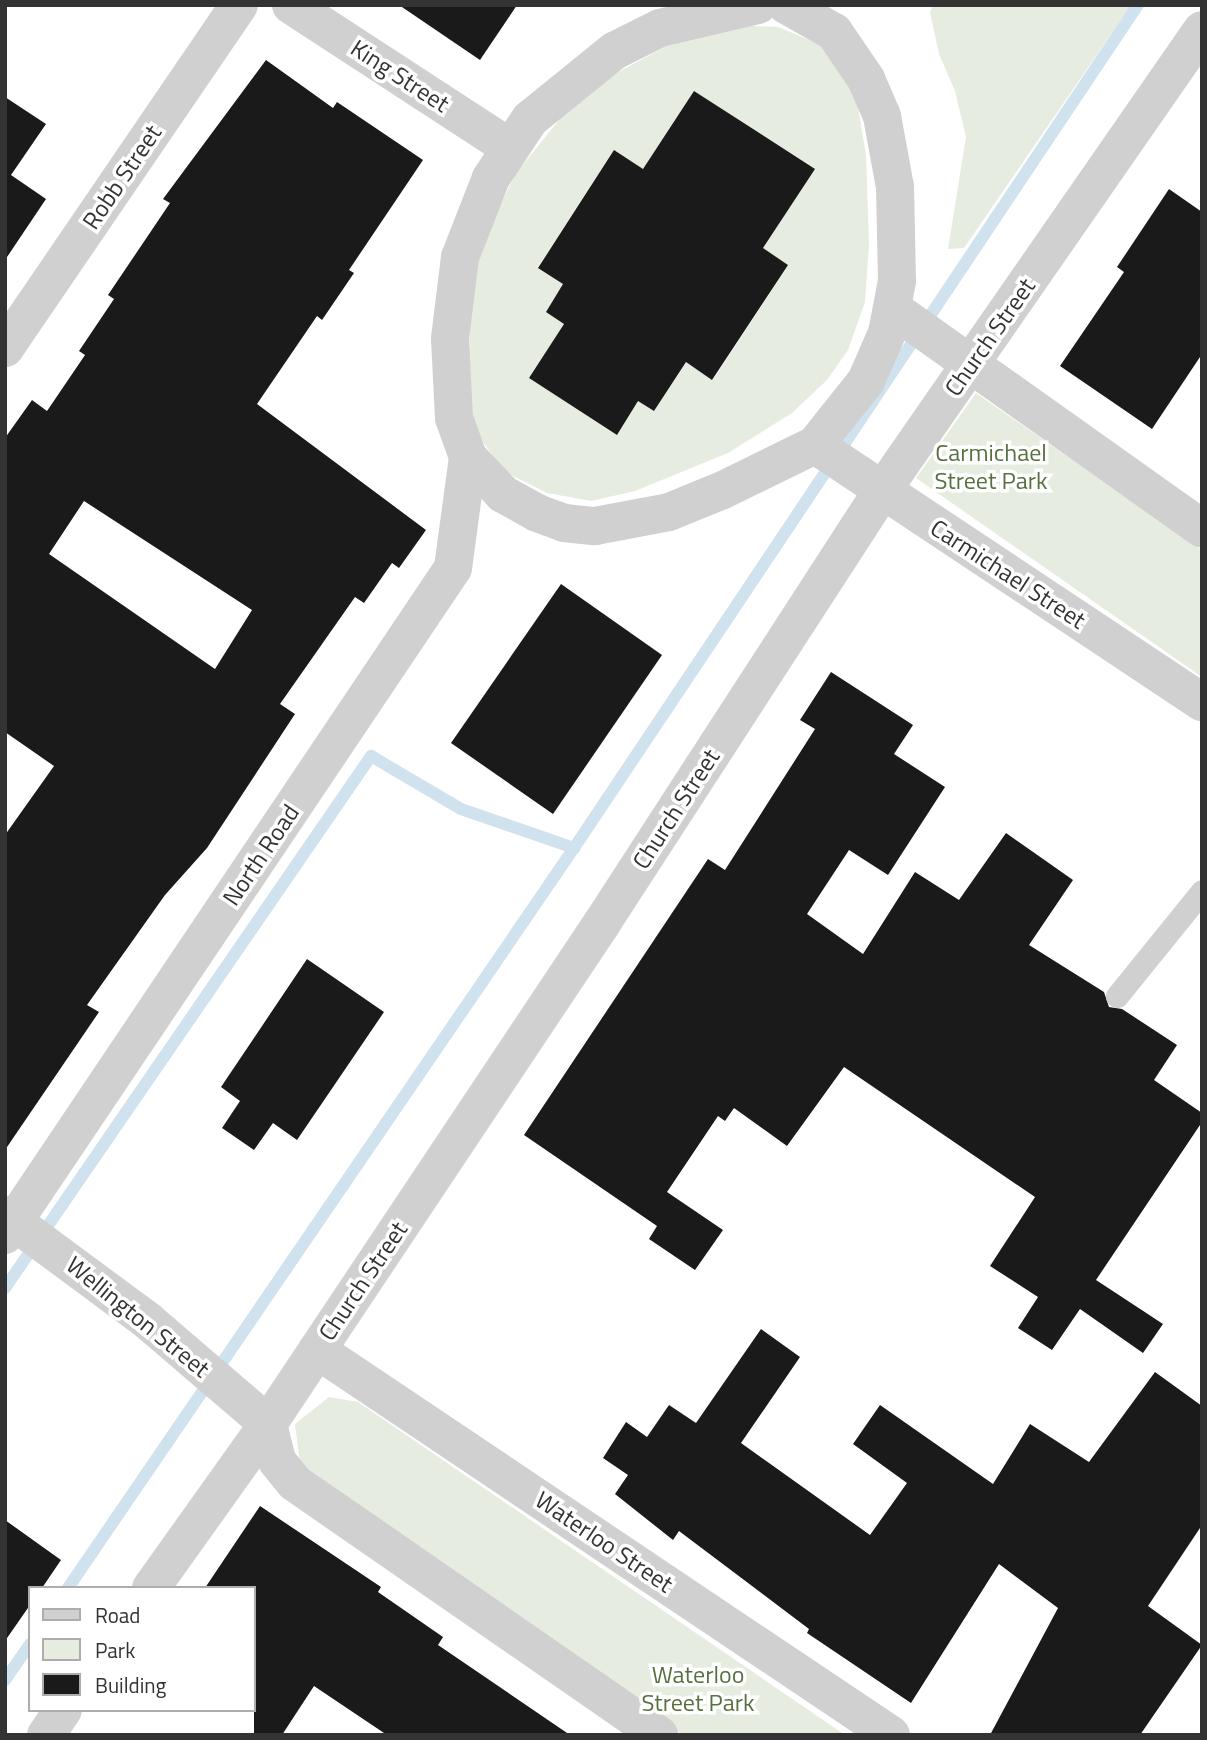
<!DOCTYPE html>
<style>
body{margin:0}
#map{position:relative;width:1207px;height:1740px;overflow:hidden;background:#fff;font-family:"Titillium Web",sans-serif}
div>[style]{position:absolute}
.green>*{inset:0;background:#e6ecdf}
.stream>*{height:12px;margin:-6px;padding:0 6px;transform-origin:6px;border-radius:6px;background:#cfe2ee}
.building>*{inset:0;background:#1a1a1a}
.service>*{height:23px;margin:-11.5px;padding:0 11.5px;transform-origin:11.5px;border-radius:11.5px;background:#d0d0d0}
.tertiary>*{height:38px;margin:-19px;padding:0 19px;transform-origin:19px;border-radius:19px;background:#d0d0d0}
span{translate:-50% -50%;white-space:nowrap;text-align:center;line-height:1.15;-webkit-text-stroke:7px #fff;paint-order:stroke}
.street-label{font-size:24px;color:#333}
.park-label{font-size:24px;color:#56703f}
.frame{position:absolute;inset:0;border:7px solid #333;pointer-events:none}
.legend{position:absolute;left:28px;top:1586px;width:228px;height:126px;box-sizing:border-box;background:#fff;border:2px solid #adadad;margin:0;padding:9px 12px;list-style:none;font-size:21px;color:#333}
.legend li{display:flex;align-items:center;gap:14px;height:35px}
.legend b{width:35px;border:2px solid #adadad}
</style>
<div id="map">
<div class="green">
<div style="clip-path:polygon(933px 5px,1131px 5px,964px 248px,948px 249px,966px 137px,955px 91px,939px 54px,930px 12px)"></div>
<div style="clip-path:polygon(evenodd,728px 25px,778px 27px,819px 44px,840px 68px,857px 101px,866px 155px,869px 244px,865px 302px,848px 350px,827px 380px,792px 413px,728px 453px,635px 491px,591px 501px,547px 493px,505px 472px,477px 434px,468px 391px,471px 285px,487px 232px,516px 173px,560px 119px,611px 76px,676px 41px,728px 25px,694px 91px,814px 169px,763px 248px,788px 265px,713px 380px,686px 362px,654px 411px,638px 401px,617px 435px,529px 378px,564px 324px,546px 312px,563px 284px,538px 267px,614px 150px,643px 169px,694px 91px)"></div>
<div style="clip-path:polygon(976px 393px,1202px 550px,1202px 677px,916px 478px)"></div>
<div style="clip-path:polygon(329px 1397px,358px 1402px,845px 1735px,683px 1735px,300px 1463px,295px 1424px)"></div>
</div>
<div class="stream">
<div style="left:5px;top:1288px;width:646px;rotate:-55.47deg"></div>
<div style="left:371px;top:756px;width:104px;rotate:30.5deg"></div>
<div style="left:461px;top:809px;width:120px;rotate:19deg"></div>
<div style="left:68px;top:1588px;width:896px;rotate:-55.64deg"></div>
<div style="left:574px;top:848px;width:1014px;rotate:-56.22deg"></div>
<div style="left:5px;top:1680px;width:44px;rotate:-55.2deg"></div>
</div>
<div class="building">
<div style="clip-path:polygon(399px 5px,517px 5px,480px 60px)"></div>
<div style="clip-path:polygon(evenodd,266px 60px,333px 108px,337px 102px,423px 160px,349px 270px,354px 273px,322px 320px,317px 316px,257px 404px,426px 530px,399px 568px,392px 563px,364px 603px,355px 597px,280px 704px,295px 714px,207px 848px,165px 895px,87px 1005px,99px 1012px,5px 1150px,5px 835px,54px 766px,5px 732px,5px 438px,32px 400px,47px 411px,85px 355px,79px 351px,114px 299px,108px 295px,170px 203px,163px 199px,266px 60px,84px 501px,252px 610px,215px 669px,49px 554px,84px 501px)"></div>
<div style="clip-path:polygon(694px 91px,815px 169px,763px 248px,788px 265px,712px 380px,686px 362px,654px 411px,638px 401px,617px 435px,529px 378px,564px 324px,546px 312px,563px 284px,538px 268px,614px 150px,643px 169px)"></div>
<div style="clip-path:polygon(5px 97px,46px 124px,11px 175px,46px 199px,5px 260px)"></div>
<div style="clip-path:polygon(1169px 189px,1202px 212px,1202px 354px,1152px 429px,1060px 366px,1124px 272px,1117px 267px)"></div>
<div style="clip-path:polygon(561px 584px,662px 655px,553px 814px,451px 743px)"></div>
<div style="clip-path:polygon(831px 672px,913px 725px,894px 754px,945px 787px,888px 875px,849px 850px,807px 914px,863px 954px,915px 872px,959px 900px,1006px 833px,1073px 880px,1029px 945px,1104px 992px,1109px 1007px,1122px 1009px,1177px 1045px,1154px 1080px,1202px 1113px,1202px 1122px,1096px 1280px,1163px 1324px,1143px 1353px,1080px 1309px,1052px 1350px,1018px 1328px,1038px 1297px,990px 1266px,1035px 1197px,844px 1067px,787px 1146px,734px 1108px,725px 1121px,718px 1116px,667px 1192px,723px 1230px,695px 1270px,649px 1239px,657px 1226px,524px 1135px,708px 859px,725px 870px,815px 729px,800px 720px)"></div>
<div style="clip-path:polygon(307px 959px,384px 1012px,297px 1140px,273px 1123px,254px 1150px,222px 1128px,240px 1101px,221px 1087px)"></div>
<div style="clip-path:polygon(761px 1329px,800px 1357px,741px 1443px,870px 1535px,907px 1483px,853px 1444px,880px 1405px,993px 1484px,1030px 1424px,1089px 1462px,1155px 1372px,1202px 1406px,1202px 1525px,1148px 1606px,1202px 1645px,1140px 1735px,990px 1735px,1058px 1608px,999px 1564px,911px 1703px,807px 1633px,809px 1629px,679px 1531px,673px 1540px,615px 1494px,628px 1475px,603px 1458px,626px 1422px,647px 1437px,669px 1405px,696px 1423px)"></div>
<div style="clip-path:polygon(260px 1506px,381px 1587px,378px 1592px,443px 1637px,438px 1645px,570px 1735px,387px 1735px,314px 1686px,282px 1735px,254px 1735px,254px 1588px,205px 1588px)"></div>
<div style="clip-path:polygon(5px 1520px,61px 1560px,42px 1588px,30px 1588px,30px 1605px,5px 1641px)"></div>
</div>
<div class="service">
<div style="left:1117px;top:996px;width:135px;rotate:-51deg"></div>
</div>
<div class="tertiary">
<div style="left:291px;top:5px;width:260px;rotate:33.1deg"></div>
<div style="left:758px;top:5px;width:101px;rotate:166.8deg"></div>
<div style="left:660px;top:28px;width:51px;rotate:153.4deg"></div>
<div style="left:614px;top:51px;width:108px;rotate:141deg"></div>
<div style="left:530px;top:119px;width:71px;rotate:123.5deg"></div>
<div style="left:491px;top:178px;width:85px;rotate:111.4deg"></div>
<div style="left:460px;top:257px;width:83px;rotate:97deg"></div>
<div style="left:450px;top:339px;width:79px;rotate:87.1deg"></div>
<div style="left:454px;top:418px;width:41px;rotate:70.3deg"></div>
<div style="left:468px;top:457px;width:51px;rotate:46.6deg"></div>
<div style="left:503px;top:494px;width:39px;rotate:29deg"></div>
<div style="left:537px;top:513px;width:29px;rotate:20deg"></div>
<div style="left:564px;top:523px;width:31px;rotate:6deg"></div>
<div style="left:595px;top:526px;width:75px;rotate:-10.7deg"></div>
<div style="left:669px;top:512px;width:58px;rotate:-22.2deg"></div>
<div style="left:723px;top:490px;width:102px;rotate:-26.1deg"></div>
<div style="left:815px;top:445px;width:82px;rotate:-51.4deg"></div>
<div style="left:866px;top:381px;width:52px;rotate:-66.4deg"></div>
<div style="left:887px;top:333px;width:53px;rotate:-79.1deg"></div>
<div style="left:897px;top:281px;width:94px;rotate:-91.2deg"></div>
<div style="left:895px;top:187px;width:72px;rotate:-100.4deg"></div>
<div style="left:882px;top:116px;width:40px;rotate:-113.4deg"></div>
<div style="left:866px;top:79px;width:57px;rotate:-124.2deg"></div>
<div style="left:834px;top:32px;width:55px;rotate:-150.6deg"></div>
<div style="left:893px;top:309px;width:379px;rotate:35.4deg"></div>
<div style="left:5px;top:348px;width:415px;rotate:-55.7deg"></div>
<div style="left:815px;top:445px;width:465px;rotate:33.6deg"></div>
<div style="left:5px;top:1215px;width:178px;rotate:36.5deg"></div>
<div style="left:148px;top:1321px;width:158px;rotate:40.6deg"></div>
<div style="left:268px;top:1424px;width:38px;rotate:76deg"></div>
<div style="left:277px;top:1461px;width:28px;rotate:51deg"></div>
<div style="left:295px;top:1483px;width:443px;rotate:34.7deg"></div>
<div style="left:5px;top:1235px;width:803px;rotate:-56.11deg"></div>
<div style="left:453px;top:568px;width:112px;rotate:-82.3deg"></div>
<div style="left:317px;top:1350px;width:691px;rotate:33.85deg"></div>
<div style="left:151px;top:1588px;width:201px;rotate:-54.5deg"></div>
<div style="left:268px;top:1424px;width:602px;rotate:-56.31deg"></div>
<div style="left:602px;top:923px;width:515px;rotate:-57.05deg"></div>
<div style="left:882px;top:491px;width:561px;rotate:-55.23deg"></div>
<div style="left:46px;top:1735px;width:30px;rotate:-56deg"></div>
</div>
<div class="street-label">
<span style="left:400px;top:76px;rotate:33deg">King Street</span>
<span style="left:122px;top:177px;rotate:-56deg">Robb Street</span>
<span style="left:990px;top:337px;rotate:-55deg">Church Street</span>
<span style="left:1008px;top:574px;rotate:33deg">Carmichael Street</span>
<span style="left:676px;top:809px;rotate:-57deg">Church Street</span>
<span style="left:261px;top:855px;rotate:-56deg">North Road</span>
<span style="left:363px;top:1281px;rotate:-56deg">Church Street</span>
<span style="left:138px;top:1317px;rotate:39deg">Wellington Street</span>
<span style="left:604px;top:1542px;rotate:34deg">Waterloo Street</span>
</div>
<div class="park-label">
<span style="left:991px;top:467px">Carmichael<br>Street Park</span>
<span style="left:698px;top:1689px">Waterloo<br>Street Park</span>
</div>
<div class="frame"></div>
<ul class="legend">
<li><b style="height:9px;background:#d0d0d0"></b>Road</li>
<li><b style="height:19px;background:#e6ecdf"></b>Park</li>
<li><b style="height:19px;background:#1a1a1a"></b>Building</li>
</ul>
</div>
